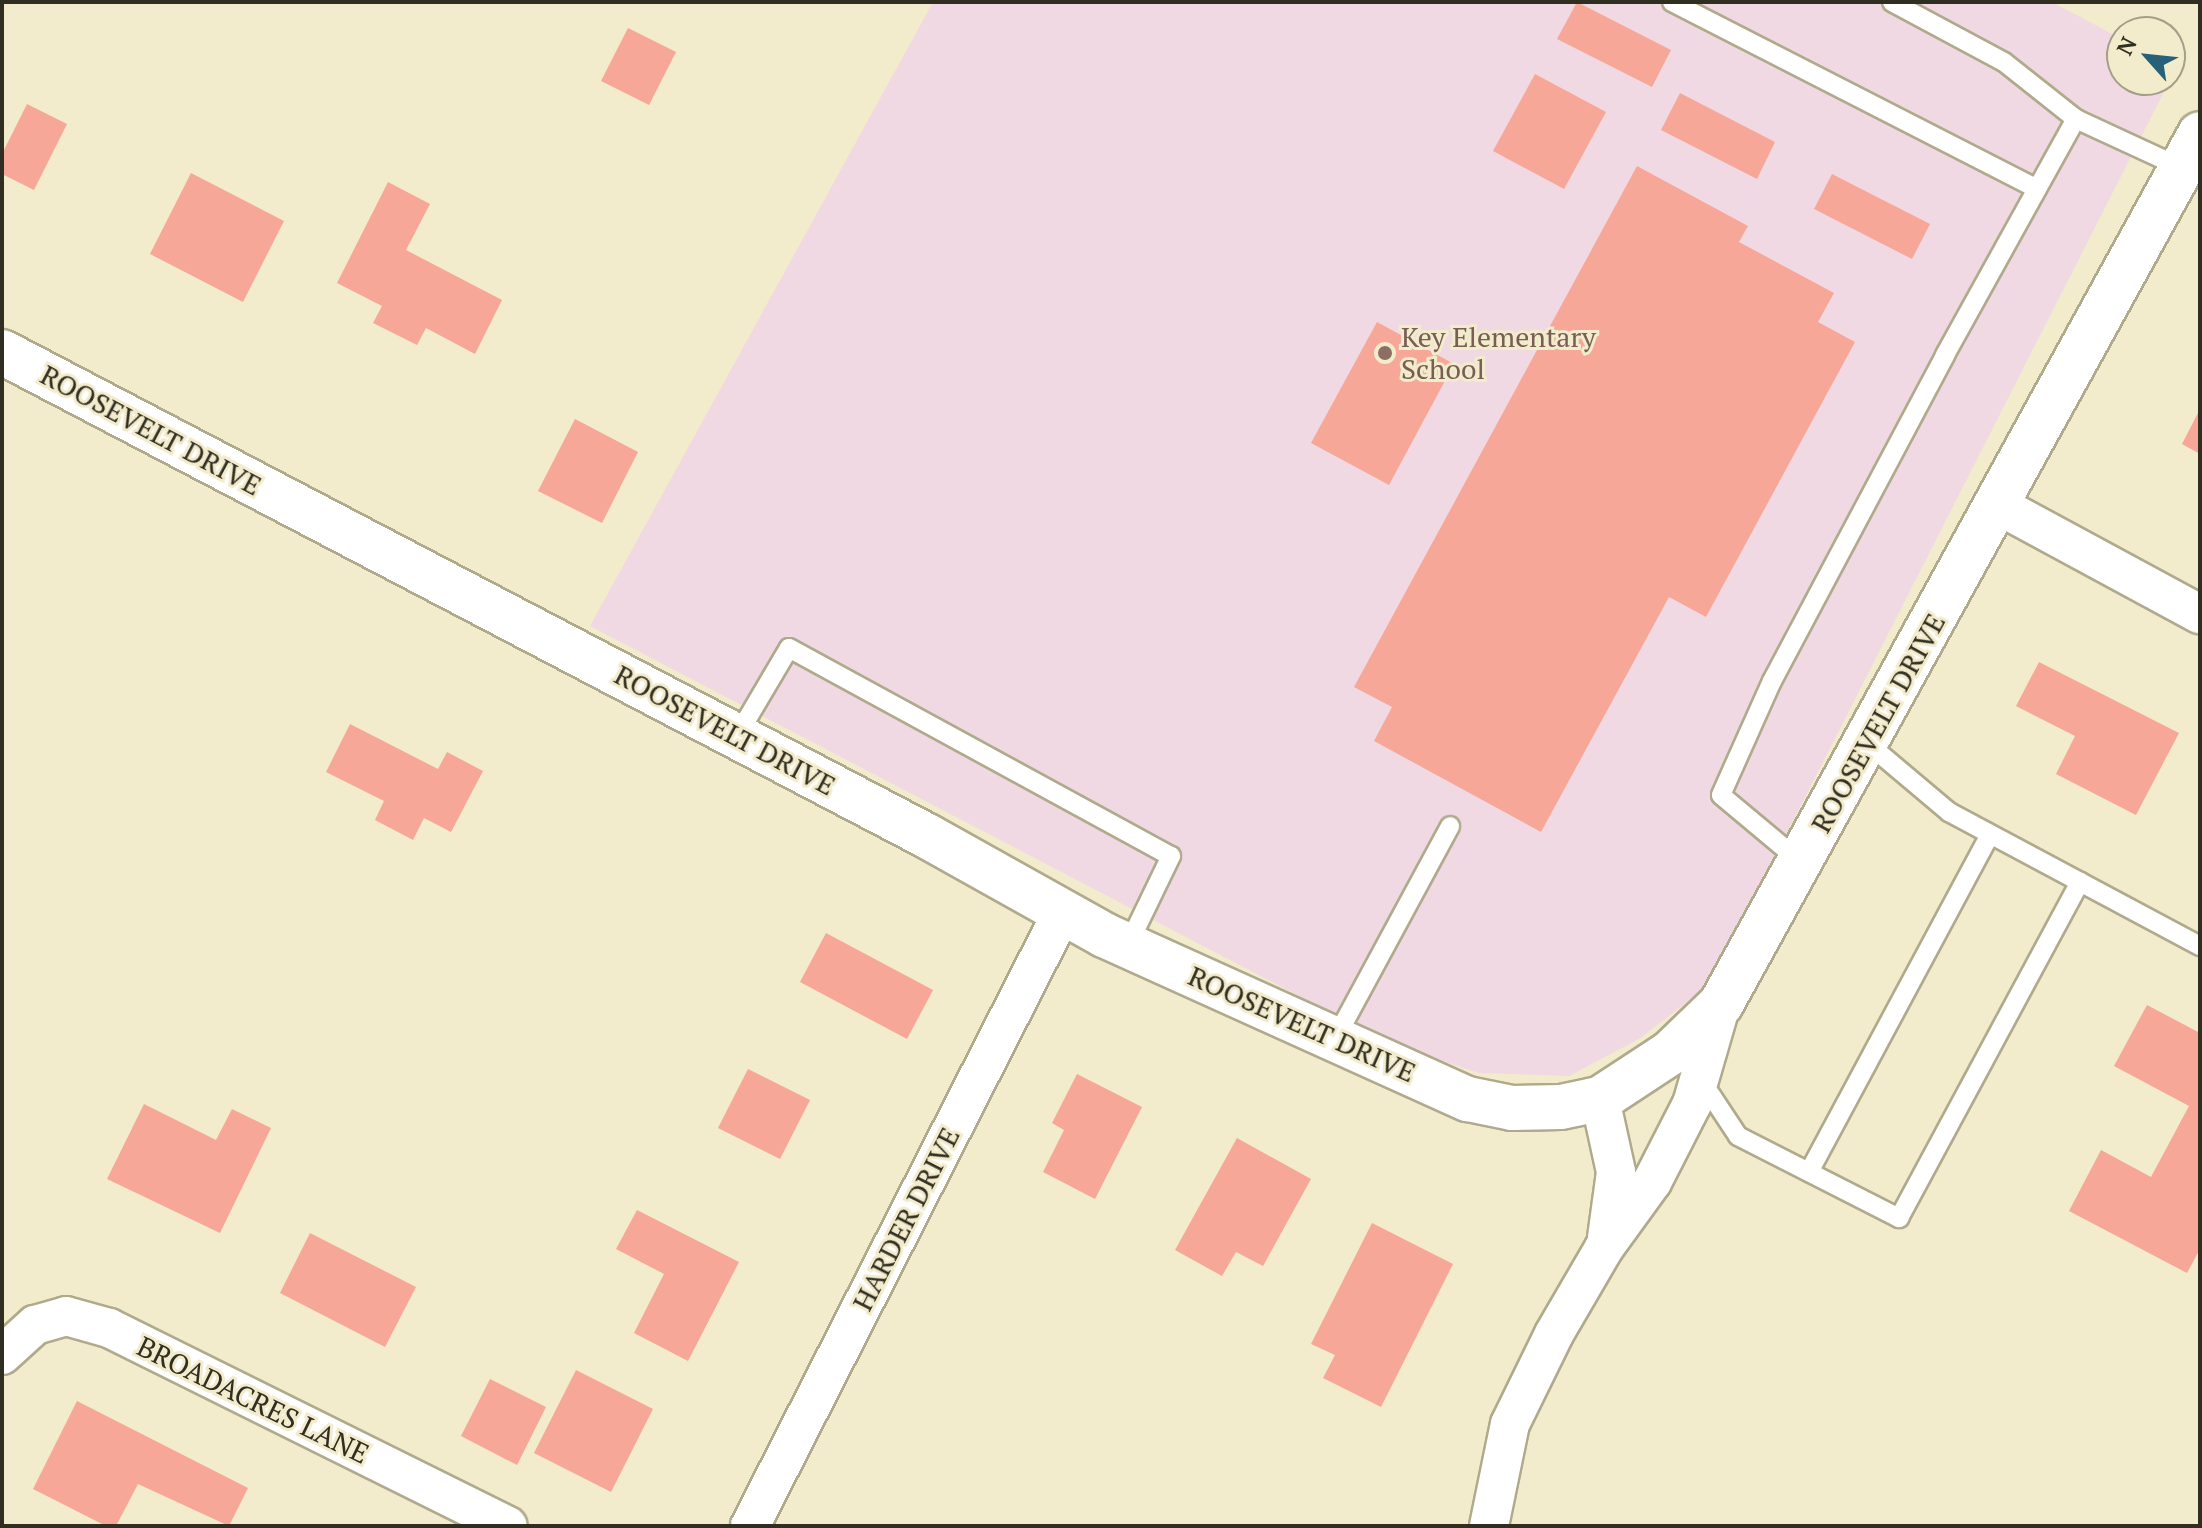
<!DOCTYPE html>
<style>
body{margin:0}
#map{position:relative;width:2202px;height:1528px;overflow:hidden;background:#f2ebcc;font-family:"PT Serif",serif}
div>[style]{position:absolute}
.education>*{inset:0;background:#f0d9e3}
.building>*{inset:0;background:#f6a797}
.roads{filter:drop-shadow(2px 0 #b0aa8d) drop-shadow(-2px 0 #b0aa8d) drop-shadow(0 2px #b0aa8d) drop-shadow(0 -2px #b0aa8d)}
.lane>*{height:18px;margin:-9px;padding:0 9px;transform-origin:9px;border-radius:9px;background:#fff}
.street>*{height:38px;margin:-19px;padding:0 19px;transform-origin:19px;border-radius:19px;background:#fff}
.secondary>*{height:44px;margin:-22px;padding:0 22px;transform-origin:22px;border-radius:22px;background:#fff}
.dots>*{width:22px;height:22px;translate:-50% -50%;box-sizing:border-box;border:4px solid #f2ebcc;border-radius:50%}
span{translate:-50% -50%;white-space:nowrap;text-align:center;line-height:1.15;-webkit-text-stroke:6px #f2ebcc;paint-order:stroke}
.education-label{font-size:28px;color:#785e54}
.left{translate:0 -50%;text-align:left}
.street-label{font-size:28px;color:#302d21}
.frame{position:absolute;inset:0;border:4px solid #302d21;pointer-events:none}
.north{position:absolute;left:2106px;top:16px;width:80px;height:80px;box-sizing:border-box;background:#f2ebcc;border:2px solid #a49f88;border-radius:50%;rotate:297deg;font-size:22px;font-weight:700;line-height:32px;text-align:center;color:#302d21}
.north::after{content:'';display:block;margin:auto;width:28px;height:36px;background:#266079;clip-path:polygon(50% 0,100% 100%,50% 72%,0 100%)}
</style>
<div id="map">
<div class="education">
<div style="clip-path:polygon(933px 2px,2052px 2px,2122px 39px,2122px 80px,2170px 80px,1710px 984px,1639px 1039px,1569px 1076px,1479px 1073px,1391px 1044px,590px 626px)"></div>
</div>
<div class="building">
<div style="clip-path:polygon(1577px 2px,1671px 50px,1652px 87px,1557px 39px)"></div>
<div style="clip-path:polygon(628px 28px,676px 52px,649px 105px,601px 81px)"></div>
<div style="clip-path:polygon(1535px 74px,1606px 112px,1564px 189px,1493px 151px)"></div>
<div style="clip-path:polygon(1680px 93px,1775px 142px,1757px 179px,1661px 130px)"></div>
<div style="clip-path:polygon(27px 104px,67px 124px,34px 190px,2px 174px,2px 154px)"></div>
<div style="clip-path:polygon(1637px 166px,1748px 226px,1739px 242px,1834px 293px,1818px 322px,1855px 342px,1706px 617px,1669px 597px,1541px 832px,1374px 741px,1392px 707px,1354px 687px)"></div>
<div style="clip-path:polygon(191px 173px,284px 221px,243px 302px,150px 254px)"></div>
<div style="clip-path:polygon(1832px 174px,1930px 224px,1912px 259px,1814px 209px)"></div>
<div style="clip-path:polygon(388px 182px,430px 204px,406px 250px,502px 300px,475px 354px,426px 328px,417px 345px,373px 323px,382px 306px,337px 283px)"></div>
<div style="clip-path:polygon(1377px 322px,1454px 364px,1389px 485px,1311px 443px)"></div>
<div style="clip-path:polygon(2200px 409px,2200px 454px,2182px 444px)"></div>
<div style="clip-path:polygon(575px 419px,638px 452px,602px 523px,538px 491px)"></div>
<div style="clip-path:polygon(2039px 662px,2179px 733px,2136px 815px,2056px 774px,2075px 736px,2016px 706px)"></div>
<div style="clip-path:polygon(350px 724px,438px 769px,447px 752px,483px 771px,451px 832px,424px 818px,413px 840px,375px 820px,384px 801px,326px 772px)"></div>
<div style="clip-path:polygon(826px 933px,933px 990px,907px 1039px,800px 982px)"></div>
<div style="clip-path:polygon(2147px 1005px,2200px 1033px,2200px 1249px,2187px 1273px,2069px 1211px,2101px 1150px,2151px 1177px,2189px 1106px,2114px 1066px)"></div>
<div style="clip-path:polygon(748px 1069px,810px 1100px,780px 1159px,718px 1128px)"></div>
<div style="clip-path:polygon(1077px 1074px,1142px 1107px,1095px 1199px,1043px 1172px,1064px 1130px,1052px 1123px)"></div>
<div style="clip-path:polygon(144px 1104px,216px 1140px,232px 1109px,271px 1128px,220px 1233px,107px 1179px)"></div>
<div style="clip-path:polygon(1237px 1138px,1311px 1179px,1263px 1266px,1236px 1252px,1222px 1276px,1175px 1250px)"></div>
<div style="clip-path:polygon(637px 1210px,739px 1262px,688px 1361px,634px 1333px,664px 1274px,616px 1249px)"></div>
<div style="clip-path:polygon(1372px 1223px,1453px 1264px,1381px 1407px,1323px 1378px,1335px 1355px,1311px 1344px)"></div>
<div style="clip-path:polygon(310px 1233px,416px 1287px,385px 1347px,280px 1293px)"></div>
<div style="clip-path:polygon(576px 1370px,653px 1409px,611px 1492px,534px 1453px)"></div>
<div style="clip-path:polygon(490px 1379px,546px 1407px,517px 1465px,461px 1436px)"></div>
<div style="clip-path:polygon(77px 1401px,248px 1488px,229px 1526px,138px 1484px,116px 1526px,106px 1526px,33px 1489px)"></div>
</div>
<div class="roads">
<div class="lane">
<div style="left:1672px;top:2px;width:410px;rotate:27.1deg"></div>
<div style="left:1892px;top:2px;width:127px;rotate:28.2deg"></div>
<div style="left:2004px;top:62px;width:92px;rotate:38.4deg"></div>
<div style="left:737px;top:736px;width:102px;rotate:-59.4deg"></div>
<div style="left:789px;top:648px;width:435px;rotate:28.6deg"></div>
<div style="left:1171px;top:856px;width:99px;rotate:115.8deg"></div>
<div style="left:1867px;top:743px;width:107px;rotate:40.1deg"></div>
<div style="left:1949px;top:812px;width:285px;rotate:28.1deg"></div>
<div style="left:1801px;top:862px;width:104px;rotate:-140.1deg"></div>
<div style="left:1721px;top:795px;width:125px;rotate:-65.9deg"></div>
<div style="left:1772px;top:681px;width:369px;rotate:-62deg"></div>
<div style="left:1945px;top:355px;width:270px;rotate:-61deg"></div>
<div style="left:2076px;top:119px;width:117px;rotate:24.8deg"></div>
<div style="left:1335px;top:1039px;width:242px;rotate:-61.6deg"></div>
<div style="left:1701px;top:1080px;width:67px;rotate:56.5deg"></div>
<div style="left:1738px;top:1136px;width:181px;rotate:27deg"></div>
<div style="left:1899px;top:1218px;width:382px;rotate:-61.7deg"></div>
<div style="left:1809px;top:1172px;width:383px;rotate:-61.8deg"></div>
</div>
<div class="street">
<div style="left:1998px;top:505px;width:230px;rotate:28.4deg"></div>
<div style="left:1600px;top:1099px;width:75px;rotate:77.6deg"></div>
<div style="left:1616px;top:1172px;width:67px;rotate:97.8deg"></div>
<div style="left:2px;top:1355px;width:45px;rotate:-42.3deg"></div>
<div style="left:35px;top:1325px;width:32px;rotate:-16deg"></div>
<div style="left:66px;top:1316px;width:45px;rotate:15.6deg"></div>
<div style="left:109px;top:1328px;width:445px;rotate:26.4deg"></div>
<div style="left:750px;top:1526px;width:690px;rotate:-63.03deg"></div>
<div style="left:1489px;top:1526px;width:104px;rotate:-78.4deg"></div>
<div style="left:1510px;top:1424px;width:100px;rotate:-63.9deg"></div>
<div style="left:1554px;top:1334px;width:99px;rotate:-59.8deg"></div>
<div style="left:1604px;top:1248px;width:82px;rotate:-54deg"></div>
<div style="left:1652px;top:1182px;width:88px;rotate:-62.9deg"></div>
<div style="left:1692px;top:1104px;width:104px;rotate:-73.8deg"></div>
</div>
<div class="secondary">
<div style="left:2px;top:352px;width:1044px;rotate:27.62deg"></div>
<div style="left:927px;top:836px;width:203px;rotate:29.2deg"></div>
<div style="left:1104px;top:935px;width:399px;rotate:24.3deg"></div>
<div style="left:1468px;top:1099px;width:45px;rotate:11.6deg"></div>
<div style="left:1512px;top:1108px;width:49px;rotate:-1.2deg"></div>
<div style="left:1561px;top:1107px;width:40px;rotate:-12deg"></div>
<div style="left:1600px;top:1099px;width:84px;rotate:-33.3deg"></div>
<div style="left:1670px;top:1053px;width:71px;rotate:-43.9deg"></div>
<div style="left:1721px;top:1004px;width:993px;rotate:-61.16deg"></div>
</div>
</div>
<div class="dots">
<div style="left:1385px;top:353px;background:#8d6e63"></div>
</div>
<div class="education-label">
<span class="left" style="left:1401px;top:353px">Key Elementary<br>School</span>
</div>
<div class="street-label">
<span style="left:151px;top:430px;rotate:28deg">ROOSEVELT DRIVE</span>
<span style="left:1878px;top:723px;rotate:-61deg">ROOSEVELT DRIVE</span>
<span style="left:725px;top:730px;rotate:28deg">ROOSEVELT DRIVE</span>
<span style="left:1302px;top:1024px;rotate:24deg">ROOSEVELT DRIVE</span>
<span style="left:906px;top:1219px;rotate:-63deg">HARDER DRIVE</span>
<span style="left:253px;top:1400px;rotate:26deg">BROADACRES LANE</span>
</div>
<div class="frame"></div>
<div class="north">N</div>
</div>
